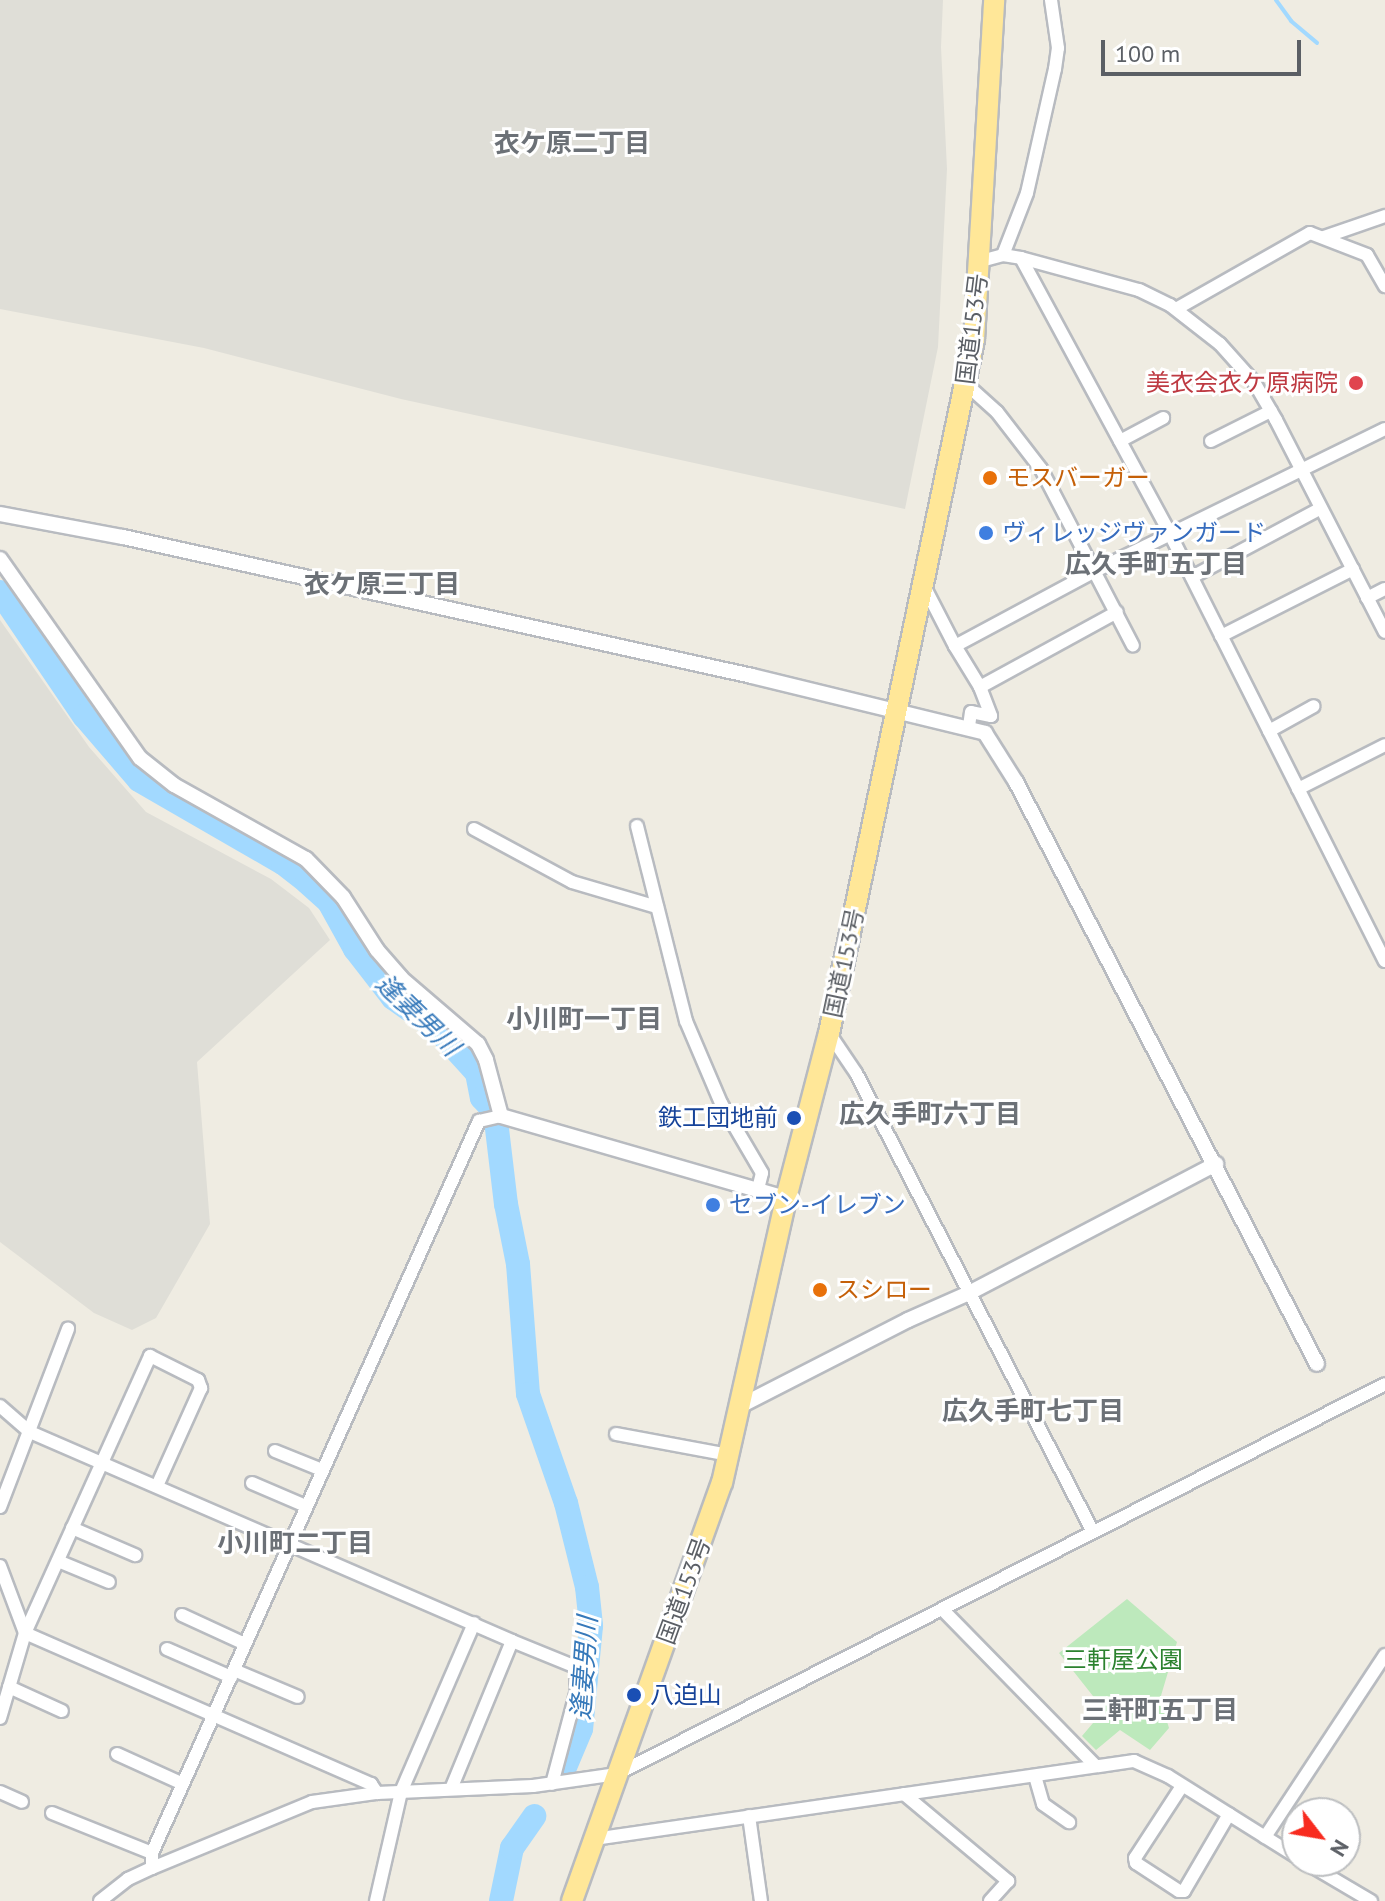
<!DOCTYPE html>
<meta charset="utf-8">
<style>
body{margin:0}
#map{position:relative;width:1385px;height:1901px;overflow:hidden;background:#efece2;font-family:"PT Sans","Noto Sans JP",sans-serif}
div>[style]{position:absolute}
.industrial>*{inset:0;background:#dfded7}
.green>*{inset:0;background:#bde9bc}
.stream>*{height:4px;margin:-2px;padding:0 2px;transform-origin:2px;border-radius:2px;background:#a2d9ff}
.river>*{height:24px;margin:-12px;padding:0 12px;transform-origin:12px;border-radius:12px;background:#a2d9ff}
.roads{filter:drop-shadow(2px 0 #b8bbc0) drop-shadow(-2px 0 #b8bbc0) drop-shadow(0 2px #b8bbc0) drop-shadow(0 -2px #b8bbc0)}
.minor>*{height:12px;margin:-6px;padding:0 6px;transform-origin:6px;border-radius:6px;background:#fff}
.tertiary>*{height:14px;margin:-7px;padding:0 7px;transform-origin:7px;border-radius:7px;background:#fff}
.trunk>*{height:20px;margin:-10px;padding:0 10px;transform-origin:10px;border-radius:10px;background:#ffe798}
.dots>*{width:22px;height:22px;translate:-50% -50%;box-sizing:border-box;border:4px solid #fff;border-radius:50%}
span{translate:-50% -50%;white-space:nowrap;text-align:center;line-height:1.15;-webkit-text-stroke:6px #fff;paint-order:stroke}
.street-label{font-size:24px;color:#5b5f65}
.health-label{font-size:24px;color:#be3a42}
.right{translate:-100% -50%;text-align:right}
.food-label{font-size:24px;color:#c56008}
.left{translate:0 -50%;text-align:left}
.shop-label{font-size:24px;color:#366cbe}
.transit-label{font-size:24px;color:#164399}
.park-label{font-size:24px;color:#2c822f}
.neighbourhood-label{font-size:26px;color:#6c7177;font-weight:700}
.water-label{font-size:26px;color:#3679ba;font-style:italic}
.north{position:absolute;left:1281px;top:1797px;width:80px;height:80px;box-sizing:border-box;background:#fff;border:2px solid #bdbfc1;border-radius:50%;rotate:121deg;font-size:22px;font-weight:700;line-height:32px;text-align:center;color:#5b5f65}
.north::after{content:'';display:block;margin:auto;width:28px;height:36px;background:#f82b1f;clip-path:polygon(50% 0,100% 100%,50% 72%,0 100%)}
.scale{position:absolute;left:1101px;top:40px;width:200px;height:36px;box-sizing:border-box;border:4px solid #5b5f65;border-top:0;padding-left:10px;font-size:24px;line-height:28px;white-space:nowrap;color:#5b5f65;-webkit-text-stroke:6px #fff;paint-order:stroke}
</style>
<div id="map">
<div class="industrial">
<div style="clip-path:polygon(0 0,943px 0,941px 47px,947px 169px,938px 347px,905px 509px,401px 399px,204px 348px,0 309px)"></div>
<div style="clip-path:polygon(0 620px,89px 747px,146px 812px,271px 879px,309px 908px,330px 940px,197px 1062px,210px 1224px,156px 1318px,132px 1330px,94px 1313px,0 1242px)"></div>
</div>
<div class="green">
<div style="clip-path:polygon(1127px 1599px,1177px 1642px,1160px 1699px,1169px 1728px,1150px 1750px,1120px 1730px,1096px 1750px,1082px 1736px,1104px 1710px,1059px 1653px)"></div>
</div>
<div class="stream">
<div style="left:1276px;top:0;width:26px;rotate:54deg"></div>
<div style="left:1291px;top:21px;width:34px;rotate:40deg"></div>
</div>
<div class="river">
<div style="left:0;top:592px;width:150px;rotate:55.9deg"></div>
<div style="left:84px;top:716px;width:84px;rotate:49.3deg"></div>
<div style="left:139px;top:780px;width:166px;rotate:30deg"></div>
<div style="left:283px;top:863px;width:31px;rotate:38deg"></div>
<div style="left:307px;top:882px;width:30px;rotate:42deg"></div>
<div style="left:329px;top:902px;width:54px;rotate:61deg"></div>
<div style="left:355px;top:949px;width:62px;rotate:52.2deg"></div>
<div style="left:393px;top:998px;width:54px;rotate:35.2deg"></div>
<div style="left:437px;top:1029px;width:59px;rotate:47.7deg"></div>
<div style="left:477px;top:1073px;width:25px;rotate:79deg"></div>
<div style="left:482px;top:1098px;width:19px;rotate:47deg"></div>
<div style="left:495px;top:1112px;width:93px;rotate:83.2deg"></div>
<div style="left:506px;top:1204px;width:61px;rotate:78.7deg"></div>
<div style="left:518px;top:1264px;width:130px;rotate:85.6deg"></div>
<div style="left:528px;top:1394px;width:115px;rotate:70.8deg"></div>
<div style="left:566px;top:1503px;width:87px;rotate:76deg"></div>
<div style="left:587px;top:1587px;width:39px;rotate:84deg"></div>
<div style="left:591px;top:1626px;width:103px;rotate:95.5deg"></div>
<div style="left:581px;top:1729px;width:41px;rotate:112.8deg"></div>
<div style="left:501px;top:1901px;width:54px;rotate:-78.3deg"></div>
<div style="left:512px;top:1848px;width:39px;rotate:-55deg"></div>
</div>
<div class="roads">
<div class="minor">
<div style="left:1324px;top:237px;width:65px;rotate:-19deg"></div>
<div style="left:1003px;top:255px;width:66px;rotate:-68.8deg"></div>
<div style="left:1027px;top:193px;width:127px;rotate:-77.3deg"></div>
<div style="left:1055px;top:69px;width:21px;rotate:-82deg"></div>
<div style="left:1058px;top:48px;width:49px;rotate:-98.3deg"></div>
<div style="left:1021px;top:258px;width:314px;rotate:61.6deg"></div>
<div style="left:1170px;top:534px;width:478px;rotate:63.3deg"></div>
<div style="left:981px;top:261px;width:23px;rotate:-15deg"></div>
<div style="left:1003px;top:255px;width:18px;rotate:9deg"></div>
<div style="left:1021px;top:258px;width:122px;rotate:15.2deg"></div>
<div style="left:1139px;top:290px;width:34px;rotate:26deg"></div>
<div style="left:1170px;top:305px;width:63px;rotate:38deg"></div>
<div style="left:1220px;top:344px;width:51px;rotate:48.2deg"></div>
<div style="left:1254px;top:382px;width:44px;rotate:59.9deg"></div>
<div style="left:1276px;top:420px;width:238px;rotate:62.8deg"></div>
<div style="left:1176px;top:309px;width:154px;rotate:-29.6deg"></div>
<div style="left:1310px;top:233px;width:61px;rotate:21.1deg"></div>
<div style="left:1367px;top:255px;width:36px;rotate:60deg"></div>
<div style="left:967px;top:385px;width:40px;rotate:42deg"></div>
<div style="left:997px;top:412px;width:72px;rotate:52.3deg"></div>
<div style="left:1041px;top:469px;width:199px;rotate:62.5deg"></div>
<div style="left:1120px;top:441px;width:49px;rotate:-28.1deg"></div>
<div style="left:1211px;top:441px;width:67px;rotate:-26.6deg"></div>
<div style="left:1192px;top:577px;width:146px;rotate:-28.1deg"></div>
<div style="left:923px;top:584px;width:70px;rotate:62.7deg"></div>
<div style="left:955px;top:646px;width:159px;rotate:-28.2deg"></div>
<div style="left:1095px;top:571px;width:323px;rotate:-26.1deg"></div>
<div style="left:1367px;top:598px;width:20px;rotate:-27deg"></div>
<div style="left:1221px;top:636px;width:148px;rotate:-26.9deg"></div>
<div style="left:955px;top:646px;width:48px;rotate:58.6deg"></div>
<div style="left:980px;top:687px;width:31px;rotate:69deg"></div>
<div style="left:991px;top:716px;width:20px;rotate:-169deg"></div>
<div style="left:971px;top:712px;width:15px;rotate:98deg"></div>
<div style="left:980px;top:687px;width:156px;rotate:-28.7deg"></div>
<div style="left:1269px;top:731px;width:51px;rotate:-29.1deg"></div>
<div style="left:1298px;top:789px;width:97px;rotate:-26.8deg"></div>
<div style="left:637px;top:826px;width:201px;rotate:75.9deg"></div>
<div style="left:686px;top:1021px;width:89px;rotate:66.9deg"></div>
<div style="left:721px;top:1103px;width:81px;rotate:59.6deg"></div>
<div style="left:762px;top:1173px;width:16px;rotate:104deg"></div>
<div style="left:474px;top:829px;width:111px;rotate:28.4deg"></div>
<div style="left:572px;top:882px;width:89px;rotate:16.4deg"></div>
<div style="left:829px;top:1033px;width:48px;rotate:56deg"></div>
<div style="left:856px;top:1073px;width:517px;rotate:62.69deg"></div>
<div style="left:0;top:1406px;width:40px;rotate:41deg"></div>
<div style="left:30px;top:1432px;width:525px;rotate:23.44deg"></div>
<div style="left:512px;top:1641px;width:160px;rotate:112.4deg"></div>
<div style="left:616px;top:1434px;width:115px;rotate:10.5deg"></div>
<div style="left:275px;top:1451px;width:51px;rotate:22deg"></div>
<div style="left:252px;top:1483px;width:59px;rotate:23.1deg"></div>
<div style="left:0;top:1507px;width:191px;rotate:-69.1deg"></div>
<div style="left:72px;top:1528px;width:69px;rotate:23.2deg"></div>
<div style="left:58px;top:1561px;width:55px;rotate:22.4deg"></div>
<div style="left:0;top:1566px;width:72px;rotate:69.5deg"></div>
<div style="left:25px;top:1633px;width:378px;rotate:23.6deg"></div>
<div style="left:371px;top:1784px;width:11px;rotate:56deg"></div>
<div style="left:942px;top:1609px;width:219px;rotate:45.6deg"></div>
<div style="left:182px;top:1615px;width:69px;rotate:24.7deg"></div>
<div style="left:512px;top:1641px;width:69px;rotate:22.1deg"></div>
<div style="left:576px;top:1667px;width:23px;rotate:88deg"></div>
<div style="left:577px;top:1690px;width:97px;rotate:104.9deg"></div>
<div style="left:167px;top:1649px;width:70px;rotate:23.6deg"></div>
<div style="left:234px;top:1670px;width:69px;rotate:22.9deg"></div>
<div style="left:9px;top:1687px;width:58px;rotate:24.4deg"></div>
<div style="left:0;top:1718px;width:89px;rotate:-73.6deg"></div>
<div style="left:25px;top:1633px;width:304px;rotate:-65.7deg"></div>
<div style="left:150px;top:1356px;width:54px;rotate:26.6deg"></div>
<div style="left:198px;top:1380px;width:9px;rotate:69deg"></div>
<div style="left:201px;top:1388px;width:107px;rotate:114.2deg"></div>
<div style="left:117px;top:1754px;width:72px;rotate:24.4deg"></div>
<div style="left:1035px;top:1776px;width:29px;rotate:74deg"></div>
<div style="left:1043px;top:1804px;width:32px;rotate:35deg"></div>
<div style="left:1182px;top:1786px;width:86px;rotate:123.1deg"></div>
<div style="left:1135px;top:1858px;width:5px;rotate:79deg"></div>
<div style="left:1136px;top:1863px;width:51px;rotate:33.1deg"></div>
<div style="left:1179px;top:1891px;width:5px"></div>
<div style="left:1184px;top:1891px;width:89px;rotate:-59.7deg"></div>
<div style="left:0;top:1792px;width:24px;rotate:24deg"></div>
<div style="left:904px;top:1794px;width:136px;rotate:39.9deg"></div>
<div style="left:1008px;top:1881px;width:27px;rotate:132deg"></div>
<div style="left:52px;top:1813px;width:108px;rotate:21.8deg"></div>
<div style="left:749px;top:1816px;width:86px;rotate:82deg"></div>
<div style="left:1265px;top:1837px;width:218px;rotate:-56.6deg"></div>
<div style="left:594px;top:1839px;width:546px;rotate:-8.22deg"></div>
<div style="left:1134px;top:1761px;width:37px;rotate:24deg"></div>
<div style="left:1168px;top:1776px;width:152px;rotate:32.1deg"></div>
<div style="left:1303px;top:1861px;width:79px;rotate:30.5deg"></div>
<div style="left:152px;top:1868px;width:15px;rotate:-90deg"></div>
<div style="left:152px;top:1853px;width:802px;rotate:-65.93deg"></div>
<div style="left:479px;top:1121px;width:23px;rotate:-13deg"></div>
<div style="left:100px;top:1901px;width:36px;rotate:-38deg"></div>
<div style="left:128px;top:1879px;width:26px;rotate:-25deg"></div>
<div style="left:152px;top:1868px;width:173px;rotate:-22.4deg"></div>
<div style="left:312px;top:1802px;width:66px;rotate:-7.9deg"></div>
<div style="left:377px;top:1793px;width:156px;rotate:-2.6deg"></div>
<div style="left:533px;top:1786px;width:85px;rotate:-8.1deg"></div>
<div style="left:617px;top:1774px;width:861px;rotate:-26.92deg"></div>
<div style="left:376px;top:1901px;width:112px;rotate:-77.1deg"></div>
<div style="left:401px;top:1792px;width:184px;rotate:-66.6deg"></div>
</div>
<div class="tertiary">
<div style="left:0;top:514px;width:125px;rotate:10.6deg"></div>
<div style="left:123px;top:537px;width:644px;rotate:12.46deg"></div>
<div style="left:752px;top:676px;width:240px;rotate:13.7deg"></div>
<div style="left:985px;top:733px;width:58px;rotate:57.7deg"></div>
<div style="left:1016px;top:782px;width:655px;rotate:62.65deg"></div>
<div style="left:0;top:559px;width:243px;rotate:54.9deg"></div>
<div style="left:140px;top:758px;width:43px;rotate:38.5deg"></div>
<div style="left:174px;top:785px;width:151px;rotate:29.3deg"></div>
<div style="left:306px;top:859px;width:53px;rotate:45.8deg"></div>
<div style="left:343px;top:897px;width:63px;rotate:57.3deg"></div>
<div style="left:377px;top:950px;width:37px;rotate:49deg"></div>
<div style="left:401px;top:978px;width:101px;rotate:40.6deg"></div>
<div style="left:478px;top:1044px;width:18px;rotate:63deg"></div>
<div style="left:486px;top:1060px;width:58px;rotate:75deg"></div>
<div style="left:501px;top:1116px;width:297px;rotate:16.1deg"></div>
<div style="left:742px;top:1405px;width:186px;rotate:-27.1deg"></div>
<div style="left:908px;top:1320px;width:67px;rotate:-23.9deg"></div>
<div style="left:969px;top:1293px;width:279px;rotate:-27.6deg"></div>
</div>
<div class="trunk">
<div style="left:572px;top:1901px;width:444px;rotate:-70.3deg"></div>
<div style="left:722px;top:1483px;width:292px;rotate:-77.3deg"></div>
<div style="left:786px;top:1198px;width:171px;rotate:-75.4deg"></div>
<div style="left:829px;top:1033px;width:708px;rotate:-78.18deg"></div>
<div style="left:974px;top:340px;width:341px;rotate:-86.6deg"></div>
</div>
</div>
<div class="dots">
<div style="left:1356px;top:383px;background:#e0444e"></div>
<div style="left:990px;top:478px;background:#e8710a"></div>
<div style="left:986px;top:533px;background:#3f7fe0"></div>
<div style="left:794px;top:1118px;background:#1a4fb4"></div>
<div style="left:713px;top:1205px;background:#3f7fe0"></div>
<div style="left:820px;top:1290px;background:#e8710a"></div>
<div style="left:634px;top:1695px;background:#1a4fb4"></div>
</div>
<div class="street-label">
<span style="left:972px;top:329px;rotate:-83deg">国道153号</span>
<span style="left:844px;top:963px;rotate:-78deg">国道153号</span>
<span style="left:684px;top:1591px;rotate:-70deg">国道153号</span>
</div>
<div class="health-label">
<span class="right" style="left:1338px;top:383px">美衣会衣ケ原病院</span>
</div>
<div class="food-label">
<span class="left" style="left:1006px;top:478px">モスバーガー</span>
<span class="left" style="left:836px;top:1290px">スシロー</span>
</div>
<div class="shop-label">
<span class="left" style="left:1002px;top:533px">ヴィレッジヴァンガード</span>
<span class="left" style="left:729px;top:1205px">セブン-イレブン</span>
</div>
<div class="transit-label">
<span class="right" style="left:778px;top:1118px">鉄工団地前</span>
<span class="left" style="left:650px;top:1695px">八迫山</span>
</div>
<div class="park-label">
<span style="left:1123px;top:1660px">三軒屋公園</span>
</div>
<div class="neighbourhood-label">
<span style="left:572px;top:143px">衣ケ原二丁目</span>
<span style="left:1156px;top:564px">広久手町五丁目</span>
<span style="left:382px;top:584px">衣ケ原三丁目</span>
<span style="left:584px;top:1019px">小川町一丁目</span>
<span style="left:930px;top:1114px">広久手町六丁目</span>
<span style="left:1033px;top:1411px">広久手町七丁目</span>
<span style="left:295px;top:1543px">小川町二丁目</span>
<span style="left:1160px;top:1710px">三軒町五丁目</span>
</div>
<div class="water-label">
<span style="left:418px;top:1015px;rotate:44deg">逢妻男川</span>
<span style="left:584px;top:1668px;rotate:-86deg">逢妻男川</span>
</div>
<div class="north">N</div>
<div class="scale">100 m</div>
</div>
